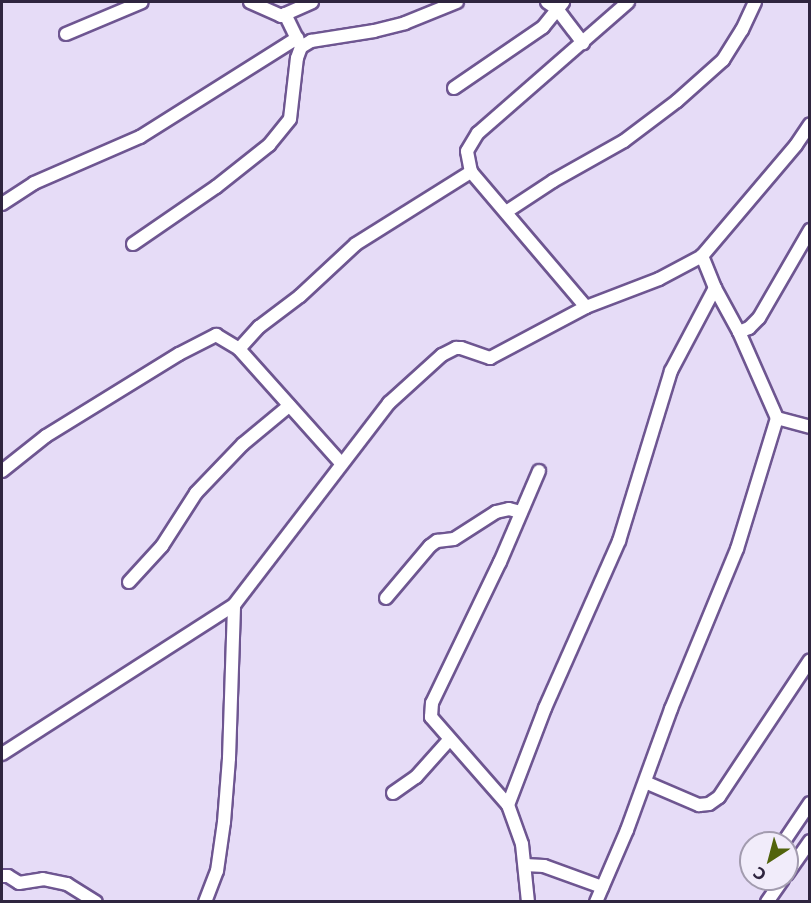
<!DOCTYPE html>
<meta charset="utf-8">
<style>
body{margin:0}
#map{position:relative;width:811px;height:903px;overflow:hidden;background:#e6dcf7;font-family:Commissioner,sans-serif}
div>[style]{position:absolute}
.roads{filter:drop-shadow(2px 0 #6e5691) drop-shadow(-2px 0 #6e5691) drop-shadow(0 2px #6e5691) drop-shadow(0 -2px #6e5691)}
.minor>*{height:12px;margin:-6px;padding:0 6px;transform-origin:6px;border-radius:6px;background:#fff}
span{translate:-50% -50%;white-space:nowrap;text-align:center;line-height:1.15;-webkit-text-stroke:6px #f1ecfa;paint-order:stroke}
.frame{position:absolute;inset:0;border:3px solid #2f253f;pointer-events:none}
.north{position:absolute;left:739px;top:831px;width:60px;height:60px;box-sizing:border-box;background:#f1ecfa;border:2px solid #a39caf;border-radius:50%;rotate:216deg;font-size:16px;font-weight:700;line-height:24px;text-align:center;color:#2f253f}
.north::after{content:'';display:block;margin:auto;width:21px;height:27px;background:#51630c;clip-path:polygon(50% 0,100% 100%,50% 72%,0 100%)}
</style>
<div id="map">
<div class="roads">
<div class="minor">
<div style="left:250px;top:2px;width:34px;rotate:24deg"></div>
<div style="left:281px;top:16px;width:34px;rotate:-24deg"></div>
<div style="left:547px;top:2px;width:12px;rotate:35deg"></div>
<div style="left:557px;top:9px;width:43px;rotate:52.6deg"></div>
<div style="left:285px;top:14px;width:32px;rotate:64deg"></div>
<div style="left:66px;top:34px;width:82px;rotate:-22.8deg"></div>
<div style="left:454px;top:88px;width:108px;rotate:-34.4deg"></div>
<div style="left:543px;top:27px;width:32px;rotate:-51deg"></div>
<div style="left:2px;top:204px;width:38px;rotate:-33deg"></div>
<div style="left:34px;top:183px;width:116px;rotate:-23.5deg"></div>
<div style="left:140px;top:137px;width:186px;rotate:-32.2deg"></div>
<div style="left:506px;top:212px;width:56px;rotate:-33.4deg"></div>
<div style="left:553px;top:181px;width:81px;rotate:-29.4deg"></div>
<div style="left:624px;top:141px;width:66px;rotate:-37deg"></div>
<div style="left:677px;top:101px;width:62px;rotate:-41.7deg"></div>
<div style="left:723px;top:60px;width:36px;rotate:-58deg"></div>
<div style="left:742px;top:30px;width:31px;rotate:-65deg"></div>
<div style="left:133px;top:244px;width:101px;rotate:-34.5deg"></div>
<div style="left:216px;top:187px;width:68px;rotate:-38.4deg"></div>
<div style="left:269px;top:145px;width:33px;rotate:-51deg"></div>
<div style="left:290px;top:119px;width:61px;rotate:-83.5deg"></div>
<div style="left:297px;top:58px;width:12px;rotate:-70deg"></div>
<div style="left:301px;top:47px;width:12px;rotate:-31deg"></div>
<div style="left:311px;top:41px;width:64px;rotate:-9deg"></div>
<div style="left:374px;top:31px;width:32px;rotate:-14deg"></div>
<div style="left:405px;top:23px;width:56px;rotate:-22deg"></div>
<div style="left:586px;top:307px;width:78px;rotate:-21deg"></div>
<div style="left:659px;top:279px;width:49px;rotate:-28.1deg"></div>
<div style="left:702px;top:256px;width:145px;rotate:-49.7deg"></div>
<div style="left:796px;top:145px;width:25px;rotate:-56deg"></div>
<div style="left:739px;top:332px;width:11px;rotate:-22deg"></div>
<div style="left:749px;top:328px;width:14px;rotate:-45deg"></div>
<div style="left:759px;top:318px;width:102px;rotate:-59.9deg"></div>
<div style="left:239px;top:349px;width:30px;rotate:-48deg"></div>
<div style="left:259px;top:327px;width:51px;rotate:-37.1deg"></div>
<div style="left:300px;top:296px;width:76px;rotate:-42.9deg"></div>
<div style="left:356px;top:244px;width:136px;rotate:-32.1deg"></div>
<div style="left:777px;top:418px;width:34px;rotate:15deg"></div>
<div style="left:2px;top:471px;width:56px;rotate:-38.5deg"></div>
<div style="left:46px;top:436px;width:156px;rotate:-31.7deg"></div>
<div style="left:179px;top:354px;width:42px;rotate:-27.2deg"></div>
<div style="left:216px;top:335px;width:27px;rotate:31deg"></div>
<div style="left:239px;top:349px;width:153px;rotate:48.2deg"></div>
<div style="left:129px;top:582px;width:49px;rotate:-47.5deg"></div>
<div style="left:162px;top:546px;width:63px;rotate:-57.3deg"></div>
<div style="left:196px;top:493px;width:68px;rotate:-46.2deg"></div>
<div style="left:243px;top:444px;width:60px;rotate:-39.6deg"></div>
<div style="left:386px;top:598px;width:68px;rotate:-49.8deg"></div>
<div style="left:430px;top:546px;width:9px;rotate:-36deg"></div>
<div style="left:437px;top:541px;width:17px;rotate:-7deg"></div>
<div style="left:454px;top:539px;width:50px;rotate:-32.7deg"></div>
<div style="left:496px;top:512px;width:13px;rotate:-13deg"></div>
<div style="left:509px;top:509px;width:11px;rotate:15deg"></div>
<div style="left:2px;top:754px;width:276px;rotate:-32.7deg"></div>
<div style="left:234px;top:605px;width:255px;rotate:-52.5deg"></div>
<div style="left:389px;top:403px;width:72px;rotate:-42.2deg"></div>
<div style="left:442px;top:355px;width:16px;rotate:-27deg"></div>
<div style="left:456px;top:348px;width:5px"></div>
<div style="left:461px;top:348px;width:31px;rotate:19deg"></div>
<div style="left:490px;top:358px;width:109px;rotate:-28deg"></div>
<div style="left:586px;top:307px;width:177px;rotate:-130.4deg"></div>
<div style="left:471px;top:172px;width:21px;rotate:-101deg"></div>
<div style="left:467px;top:151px;width:21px;rotate:-59deg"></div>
<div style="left:478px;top:133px;width:199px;rotate:-41.1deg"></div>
<div style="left:645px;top:782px;width:59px;rotate:23.1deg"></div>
<div style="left:699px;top:805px;width:10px;rotate:-6deg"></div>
<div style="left:709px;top:804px;width:12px;rotate:-35deg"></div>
<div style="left:719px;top:797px;width:164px;rotate:-56.4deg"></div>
<div style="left:393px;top:793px;width:28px;rotate:-35deg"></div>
<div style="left:416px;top:777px;width:50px;rotate:-48.3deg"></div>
<div style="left:508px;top:805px;width:104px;rotate:-69.1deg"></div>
<div style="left:545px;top:708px;width:183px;rotate:-66.1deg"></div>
<div style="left:619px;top:541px;width:178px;rotate:-73deg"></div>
<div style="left:671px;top:371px;width:94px;rotate:-62.1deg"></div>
<div style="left:783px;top:843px;width:48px;rotate:-56deg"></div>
<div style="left:525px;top:865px;width:19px;rotate:3deg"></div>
<div style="left:544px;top:866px;width:62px;rotate:19.9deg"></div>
<div style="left:787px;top:874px;width:40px;rotate:-55.1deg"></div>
<div style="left:2px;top:876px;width:6px"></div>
<div style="left:8px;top:876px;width:13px;rotate:32deg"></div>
<div style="left:19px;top:883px;width:24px;rotate:-9deg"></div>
<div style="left:43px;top:879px;width:25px;rotate:12deg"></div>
<div style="left:67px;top:884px;width:34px;rotate:32deg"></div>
<div style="left:205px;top:902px;width:33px;rotate:-69deg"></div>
<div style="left:217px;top:871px;width:49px;rotate:-81.9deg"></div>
<div style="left:224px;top:822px;width:64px;rotate:-85.5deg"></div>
<div style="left:229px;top:758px;width:153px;rotate:-88.1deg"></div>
<div style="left:528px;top:902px;width:58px;rotate:-95.9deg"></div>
<div style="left:522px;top:844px;width:41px;rotate:-109.7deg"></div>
<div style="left:508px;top:805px;width:117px;rotate:-131.2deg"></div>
<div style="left:431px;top:717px;width:14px;rotate:-86deg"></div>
<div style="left:432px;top:703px;width:157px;rotate:-64.3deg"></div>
<div style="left:500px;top:562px;width:99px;rotate:-66.8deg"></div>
<div style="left:596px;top:902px;width:78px;rotate:-66.7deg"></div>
<div style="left:627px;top:830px;width:129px;rotate:-70deg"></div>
<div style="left:671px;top:709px;width:173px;rotate:-67.6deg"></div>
<div style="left:737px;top:549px;width:137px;rotate:-73deg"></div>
<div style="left:777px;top:418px;width:94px;rotate:-113.8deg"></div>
<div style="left:739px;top:332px;width:50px;rotate:-118.6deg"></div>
<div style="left:715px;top:288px;width:35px;rotate:-112deg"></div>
<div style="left:767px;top:902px;width:28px;rotate:-55deg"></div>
</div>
</div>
<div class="frame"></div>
<div class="north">С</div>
</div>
